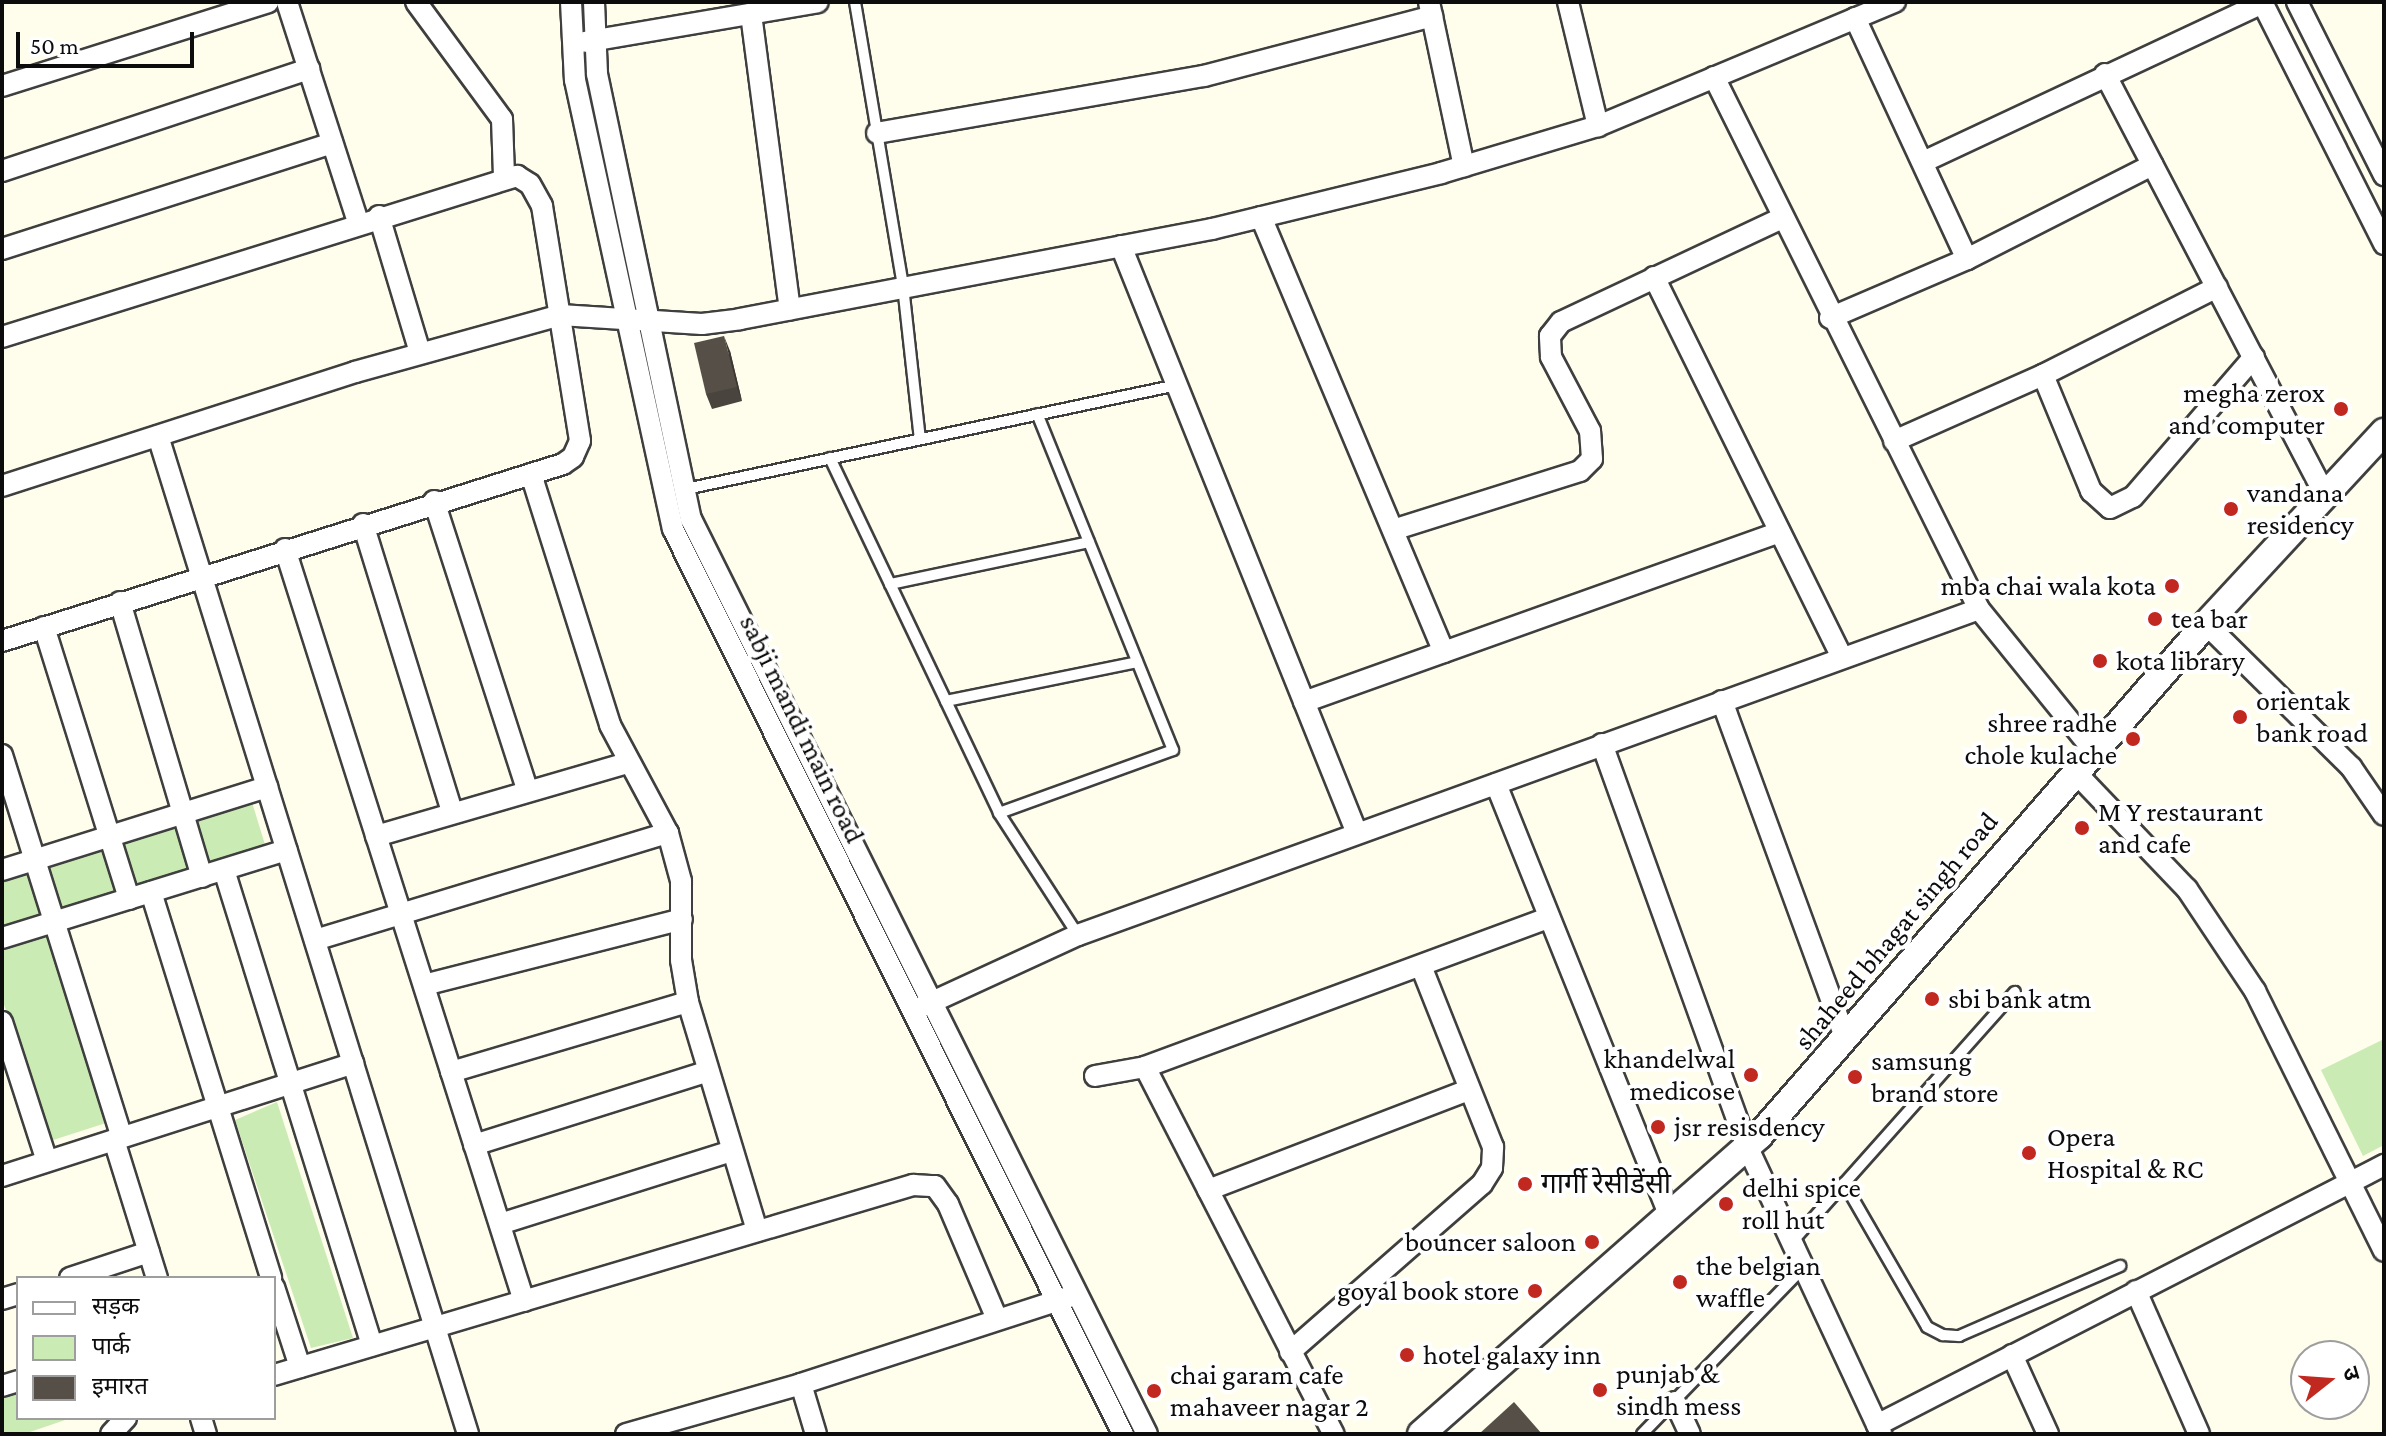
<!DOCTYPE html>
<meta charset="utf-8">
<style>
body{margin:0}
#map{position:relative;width:2386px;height:1436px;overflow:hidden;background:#fffdec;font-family:"Crimson Pro","Noto Sans Devanagari",serif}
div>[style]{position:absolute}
.green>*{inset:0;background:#cbebb4}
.roads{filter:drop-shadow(2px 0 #3f3f3f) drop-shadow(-2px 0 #3f3f3f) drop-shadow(0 2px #3f3f3f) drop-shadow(0 -2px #3f3f3f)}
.service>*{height:10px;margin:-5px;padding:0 5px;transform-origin:5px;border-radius:5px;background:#fff}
.minor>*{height:20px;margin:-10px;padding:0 10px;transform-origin:10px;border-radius:10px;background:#fff}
.tertiary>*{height:26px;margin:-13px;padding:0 13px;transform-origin:13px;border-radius:13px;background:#fff}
.wall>*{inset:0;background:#49443e}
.shaded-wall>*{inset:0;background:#3c3732}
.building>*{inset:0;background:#554f48}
.dots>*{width:22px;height:22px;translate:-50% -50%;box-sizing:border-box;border:4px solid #fff;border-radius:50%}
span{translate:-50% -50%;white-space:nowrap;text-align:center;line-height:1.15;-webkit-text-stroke:8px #fff;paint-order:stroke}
.poi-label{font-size:28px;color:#0c0c0c}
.right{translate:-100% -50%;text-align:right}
.left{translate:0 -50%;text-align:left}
.street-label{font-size:28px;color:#0c0c0c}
.frame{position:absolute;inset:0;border:4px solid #0c0c0c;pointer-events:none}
.legend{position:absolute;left:16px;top:1276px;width:260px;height:144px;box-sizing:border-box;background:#fff;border:2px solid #9e9e9e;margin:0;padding:10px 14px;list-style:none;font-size:24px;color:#0c0c0c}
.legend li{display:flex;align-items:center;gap:16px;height:40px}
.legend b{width:40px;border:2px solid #9e9e9e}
.north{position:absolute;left:2290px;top:1340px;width:80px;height:80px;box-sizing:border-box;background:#fff;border:2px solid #9e9e9e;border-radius:50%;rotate:73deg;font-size:22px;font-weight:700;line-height:32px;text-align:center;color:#0c0c0c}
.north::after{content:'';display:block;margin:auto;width:28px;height:36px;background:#c1281f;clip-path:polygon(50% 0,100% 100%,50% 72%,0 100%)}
.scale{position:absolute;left:16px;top:32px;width:178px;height:36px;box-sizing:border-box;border:4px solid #0c0c0c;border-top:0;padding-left:10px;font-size:24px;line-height:28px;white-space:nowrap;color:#0c0c0c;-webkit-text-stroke:6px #fff;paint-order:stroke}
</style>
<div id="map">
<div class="green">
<div style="clip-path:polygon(251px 799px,266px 848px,2px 930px,2px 877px)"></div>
<div style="clip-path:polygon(50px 934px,109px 1122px,47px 1142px,2px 998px,2px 949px)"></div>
<div style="clip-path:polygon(2384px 1039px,2384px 1145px,2363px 1156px,2321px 1070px)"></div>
<div style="clip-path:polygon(277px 1102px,353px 1338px,311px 1348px,235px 1120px)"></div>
<div style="clip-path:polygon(18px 1384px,18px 1418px,71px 1418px,24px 1434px,2px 1434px,2px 1390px)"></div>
</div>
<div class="roads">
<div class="service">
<div style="left:855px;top:2px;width:288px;rotate:80.4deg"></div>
<div style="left:903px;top:286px;width:154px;rotate:83.7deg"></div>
<div style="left:830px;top:458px;width:393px;rotate:64.5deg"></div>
<div style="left:999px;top:813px;width:145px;rotate:57.1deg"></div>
<div style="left:681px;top:490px;width:507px;rotate:-11.95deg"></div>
<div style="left:890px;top:584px;width:203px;rotate:-11.9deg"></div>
<div style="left:946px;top:701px;width:195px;rotate:-11.5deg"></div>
<div style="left:999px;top:813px;width:185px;rotate:-19.9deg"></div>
<div style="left:1173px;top:750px;width:362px;rotate:-112deg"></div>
<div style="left:1844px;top:1183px;width:166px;rotate:60deg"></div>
<div style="left:1927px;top:1327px;width:18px;rotate:27deg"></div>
<div style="left:1943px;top:1335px;width:16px;rotate:4deg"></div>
<div style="left:1959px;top:1336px;width:176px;rotate:-23.5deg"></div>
<div style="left:1792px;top:1242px;width:335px;rotate:-48.3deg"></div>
<div style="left:1642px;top:1434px;width:233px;rotate:-45.9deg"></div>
</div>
<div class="minor">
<div style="left:287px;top:2px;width:231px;rotate:72.1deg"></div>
<div style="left:416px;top:2px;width:145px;rotate:53.7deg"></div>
<div style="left:502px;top:119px;width:57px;rotate:88deg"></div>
<div style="left:571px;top:2px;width:78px;rotate:87.1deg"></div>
<div style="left:575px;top:80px;width:460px;rotate:77.7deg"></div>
<div style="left:673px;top:529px;width:1011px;rotate:63.56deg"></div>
<div style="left:594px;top:2px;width:72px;rotate:87.6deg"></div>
<div style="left:597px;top:74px;width:455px;rotate:78.1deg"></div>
<div style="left:691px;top:519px;width:1022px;rotate:63.51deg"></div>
<div style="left:1429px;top:2px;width:168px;rotate:78deg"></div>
<div style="left:1568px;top:2px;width:128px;rotate:76.4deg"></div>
<div style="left:2262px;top:2px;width:271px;rotate:63.2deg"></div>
<div style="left:2297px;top:2px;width:194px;rotate:63.3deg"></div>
<div style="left:751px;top:14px;width:298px;rotate:82.5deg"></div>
<div style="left:1855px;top:18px;width:266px;rotate:65.1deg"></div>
<div style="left:585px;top:42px;width:236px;rotate:-9.7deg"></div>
<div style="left:2105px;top:74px;width:475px;rotate:62.4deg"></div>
<div style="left:1714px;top:77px;width:594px;rotate:63.52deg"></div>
<div style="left:1979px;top:609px;width:183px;rotate:51deg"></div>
<div style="left:2px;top:86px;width:279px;rotate:-17.5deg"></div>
<div style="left:877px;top:133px;width:332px;rotate:-9.9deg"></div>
<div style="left:1204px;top:76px;width:236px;rotate:-14.7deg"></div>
<div style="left:1923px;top:162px;width:374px;rotate:-25.1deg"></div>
<div style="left:2px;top:171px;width:324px;rotate:-18.4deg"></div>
<div style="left:379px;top:216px;width:143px;rotate:73.3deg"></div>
<div style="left:1261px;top:217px;width:472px;rotate:67.2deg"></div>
<div style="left:1121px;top:246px;width:630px;rotate:68.11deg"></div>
<div style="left:2px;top:249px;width:347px;rotate:-17.8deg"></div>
<div style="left:1654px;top:277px;width:425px;rotate:63.7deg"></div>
<div style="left:1830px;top:318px;width:149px;rotate:-23.3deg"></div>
<div style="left:1967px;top:259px;width:208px;rotate:-26.9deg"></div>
<div style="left:2px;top:337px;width:540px;rotate:-17.36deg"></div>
<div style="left:517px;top:176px;width:15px;rotate:32deg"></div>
<div style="left:530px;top:184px;width:25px;rotate:61deg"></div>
<div style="left:542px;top:206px;width:238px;rotate:80.8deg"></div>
<div style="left:580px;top:441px;width:17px;rotate:114deg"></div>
<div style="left:573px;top:457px;width:12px;rotate:145deg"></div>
<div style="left:563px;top:464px;width:588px;rotate:162.49deg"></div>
<div style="left:2043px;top:375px;width:126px;rotate:67.5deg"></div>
<div style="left:2091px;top:491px;width:25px;rotate:42deg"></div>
<div style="left:2110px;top:508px;width:25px;rotate:-26deg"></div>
<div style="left:2133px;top:497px;width:185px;rotate:-49.2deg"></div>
<div style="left:158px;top:436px;width:1045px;rotate:72.74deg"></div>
<div style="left:1894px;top:441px;width:163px;rotate:-23.9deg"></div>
<div style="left:2043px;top:375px;width:195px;rotate:-26.8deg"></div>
<div style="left:531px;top:474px;width:263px;rotate:72.5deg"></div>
<div style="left:610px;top:725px;width:123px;rotate:61.8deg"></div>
<div style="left:668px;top:833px;width:50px;rotate:74.8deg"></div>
<div style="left:681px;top:881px;width:79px;rotate:90deg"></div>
<div style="left:681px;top:960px;width:43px;rotate:80.5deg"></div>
<div style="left:688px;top:1002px;width:239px;rotate:73.2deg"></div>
<div style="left:2px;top:486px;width:371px;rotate:-17.9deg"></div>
<div style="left:355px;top:372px;width:213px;rotate:-15.5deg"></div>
<div style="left:560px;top:315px;width:142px;rotate:3.6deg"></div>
<div style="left:702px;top:324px;width:38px;rotate:-7deg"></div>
<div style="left:740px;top:319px;width:481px;rotate:-10.8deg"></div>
<div style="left:1212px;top:229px;width:236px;rotate:-13.7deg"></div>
<div style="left:1441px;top:173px;width:164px;rotate:-16.7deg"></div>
<div style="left:1598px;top:126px;width:322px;rotate:-22.7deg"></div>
<div style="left:434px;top:501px;width:303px;rotate:72.1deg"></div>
<div style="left:363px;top:524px;width:301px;rotate:72.8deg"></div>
<div style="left:1396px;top:529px;width:193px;rotate:-17.5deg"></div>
<div style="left:1580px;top:471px;width:17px;rotate:-45deg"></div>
<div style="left:1592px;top:459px;width:28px;rotate:-94deg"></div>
<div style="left:1590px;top:431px;width:84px;rotate:-117.8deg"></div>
<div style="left:1551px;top:357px;width:21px;rotate:-93deg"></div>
<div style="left:1550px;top:336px;width:18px;rotate:-52deg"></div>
<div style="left:1561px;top:322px;width:244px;rotate:-25.2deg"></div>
<div style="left:285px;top:549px;width:789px;rotate:72.37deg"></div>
<div style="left:120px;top:602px;width:287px;rotate:73.4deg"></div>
<div style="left:2206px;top:624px;width:204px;rotate:44.6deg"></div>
<div style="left:2351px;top:767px;width:58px;rotate:55.5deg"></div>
<div style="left:44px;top:627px;width:285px;rotate:72.6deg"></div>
<div style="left:1722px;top:701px;width:360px;rotate:69.9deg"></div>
<div style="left:1304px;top:702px;width:505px;rotate:-19.65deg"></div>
<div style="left:1602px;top:744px;width:427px;rotate:70.2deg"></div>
<div style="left:1747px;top:1146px;width:318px;rotate:65deg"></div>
<div style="left:2px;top:755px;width:400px;rotate:72.6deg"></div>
<div style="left:2075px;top:772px;width:162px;rotate:46.3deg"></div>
<div style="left:2187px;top:889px;width:123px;rotate:56.3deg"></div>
<div style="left:2255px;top:991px;width:290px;rotate:63.6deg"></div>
<div style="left:1496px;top:784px;width:466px;rotate:68.1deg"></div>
<div style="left:376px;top:836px;width:261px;rotate:-16.2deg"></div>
<div style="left:2px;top:870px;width:278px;rotate:-17.4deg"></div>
<div style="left:224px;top:870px;width:498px;rotate:72.7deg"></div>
<div style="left:151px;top:892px;width:404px;rotate:72.7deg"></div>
<div style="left:2px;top:938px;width:298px;rotate:-17.2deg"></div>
<div style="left:315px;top:940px;width:369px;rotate:-16.9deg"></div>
<div style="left:424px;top:985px;width:266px;rotate:-14.3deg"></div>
<div style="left:919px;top:1008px;width:175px;rotate:-24.7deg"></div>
<div style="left:1078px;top:935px;width:958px;rotate:-19.89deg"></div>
<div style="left:2px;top:1022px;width:146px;rotate:72.1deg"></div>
<div style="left:1145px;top:1067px;width:413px;rotate:62.8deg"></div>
<div style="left:451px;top:1072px;width:247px;rotate:-16.5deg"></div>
<div style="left:1095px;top:1076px;width:51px;rotate:-10.2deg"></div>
<div style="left:1145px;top:1067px;width:430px;rotate:-20.3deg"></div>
<div style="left:114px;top:1140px;width:145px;rotate:72.7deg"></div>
<div style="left:474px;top:1145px;width:243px;rotate:-17.5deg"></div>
<div style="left:2px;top:1176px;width:369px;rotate:-17.8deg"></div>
<div style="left:1208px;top:1190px;width:280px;rotate:-21deg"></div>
<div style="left:500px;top:1224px;width:242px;rotate:-17.5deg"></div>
<div style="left:70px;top:1278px;width:83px;rotate:-18.2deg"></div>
<div style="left:274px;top:1287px;width:84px;rotate:72deg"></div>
<div style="left:2136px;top:1291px;width:156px;rotate:66.2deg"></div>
<div style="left:2px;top:1299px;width:17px;rotate:-17deg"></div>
<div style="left:1290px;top:1352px;width:255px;rotate:-41.2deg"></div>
<div style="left:1482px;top:1184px;width:19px;rotate:-58deg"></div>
<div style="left:1492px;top:1168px;width:21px;rotate:-87deg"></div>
<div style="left:1493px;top:1147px;width:195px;rotate:-111.7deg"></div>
<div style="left:2012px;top:1355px;width:87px;rotate:65.5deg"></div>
<div style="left:274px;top:1375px;width:667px;rotate:-16.56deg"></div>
<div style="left:913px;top:1185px;width:22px;rotate:3deg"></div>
<div style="left:935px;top:1186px;width:22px;rotate:54deg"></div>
<div style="left:948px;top:1204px;width:125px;rotate:66.9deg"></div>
<div style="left:801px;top:1384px;width:52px;rotate:73.3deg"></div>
<div style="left:2px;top:1386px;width:17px;rotate:-17deg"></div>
<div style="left:1675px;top:1402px;width:35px;rotate:65deg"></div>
<div style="left:201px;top:1418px;width:17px;rotate:73deg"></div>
<div style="left:1877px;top:1425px;width:570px;rotate:-27.15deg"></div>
<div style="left:111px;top:1434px;width:22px;rotate:-47deg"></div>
<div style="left:626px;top:1434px;width:182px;rotate:-15.9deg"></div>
<div style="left:801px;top:1384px;width:282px;rotate:-18deg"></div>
</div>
<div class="tertiary">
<div style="left:1421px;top:1434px;width:451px;rotate:-41.4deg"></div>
<div style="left:1759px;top:1136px;width:680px;rotate:-48.88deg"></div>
<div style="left:2206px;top:624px;width:262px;rotate:-47.2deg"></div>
</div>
</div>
<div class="wall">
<div style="clip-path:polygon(730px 351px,742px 401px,712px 409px,706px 394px)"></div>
</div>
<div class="shaded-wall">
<div style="clip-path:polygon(724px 336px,730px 351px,742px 401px,737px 387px)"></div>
</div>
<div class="building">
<div style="clip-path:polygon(724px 336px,737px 387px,706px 394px,694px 343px)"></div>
<div style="clip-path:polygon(1514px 1402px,1542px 1434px,1479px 1434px)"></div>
</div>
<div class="dots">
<div style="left:2341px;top:409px;background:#c1281f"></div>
<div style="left:2231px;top:509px;background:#c1281f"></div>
<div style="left:2172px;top:586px;background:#c1281f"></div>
<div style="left:2155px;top:619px;background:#c1281f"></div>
<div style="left:2100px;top:661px;background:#c1281f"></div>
<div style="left:2240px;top:717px;background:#c1281f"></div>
<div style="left:2133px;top:739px;background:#c1281f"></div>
<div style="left:2082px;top:828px;background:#c1281f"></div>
<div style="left:1932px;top:999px;background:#c1281f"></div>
<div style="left:1751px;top:1075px;background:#c1281f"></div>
<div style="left:1855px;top:1077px;background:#c1281f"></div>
<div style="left:1658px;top:1127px;background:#c1281f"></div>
<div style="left:2029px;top:1153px;background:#c1281f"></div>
<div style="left:1525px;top:1184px;background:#c1281f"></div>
<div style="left:1726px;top:1204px;background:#c1281f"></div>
<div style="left:1592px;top:1242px;background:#c1281f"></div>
<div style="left:1680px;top:1282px;background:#c1281f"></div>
<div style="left:1535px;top:1291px;background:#c1281f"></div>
<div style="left:1407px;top:1355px;background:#c1281f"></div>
<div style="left:1600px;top:1390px;background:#c1281f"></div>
<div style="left:1154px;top:1391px;background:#c1281f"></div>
</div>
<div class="poi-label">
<span class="right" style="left:2325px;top:409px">megha zerox<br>and computer</span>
<span class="left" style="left:2247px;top:509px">vandana<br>residency</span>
<span class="right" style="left:2156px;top:586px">mba chai wala kota</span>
<span class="left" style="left:2171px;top:619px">tea bar</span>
<span class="left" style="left:2116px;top:661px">kota library</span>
<span class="left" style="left:2256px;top:717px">orientak<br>bank road</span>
<span class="right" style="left:2117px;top:739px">shree radhe<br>chole kulache</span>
<span class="left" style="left:2098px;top:828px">M Y restaurant<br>and cafe</span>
<span class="left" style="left:1948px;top:999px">sbi bank atm</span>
<span class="right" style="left:1735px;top:1075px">khandelwal<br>medicose</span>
<span class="left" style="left:1871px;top:1077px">samsung<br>brand store</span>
<span class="left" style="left:1674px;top:1127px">jsr resisdency</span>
<span class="left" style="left:2047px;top:1153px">Opera<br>Hospital &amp; RC</span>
<span class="left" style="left:1541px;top:1184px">गार्गी रेसीडेंसी</span>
<span class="left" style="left:1742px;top:1204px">delhi spice<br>roll hut</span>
<span class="right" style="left:1576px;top:1242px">bouncer saloon</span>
<span class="left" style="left:1696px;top:1282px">the belgian<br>waffle</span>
<span class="right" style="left:1519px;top:1291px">goyal book store</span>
<span class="left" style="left:1423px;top:1355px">hotel galaxy inn</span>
<span class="left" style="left:1616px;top:1390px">punjab &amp;<br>sindh mess</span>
<span class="left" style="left:1170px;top:1391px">chai garam cafe<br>mahaveer nagar 2</span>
</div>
<div class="street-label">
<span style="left:802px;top:729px;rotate:64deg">sabji mandi main road</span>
<span style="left:1896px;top:931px;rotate:-50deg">shaheed bhagat singh road</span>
</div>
<div class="frame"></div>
<ul class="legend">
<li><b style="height:10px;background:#fff"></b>सड़क</li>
<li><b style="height:22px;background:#cbebb4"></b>पार्क</li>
<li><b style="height:22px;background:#554f48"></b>इमारत</li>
</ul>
<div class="north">उ</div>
<div class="scale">50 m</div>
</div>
